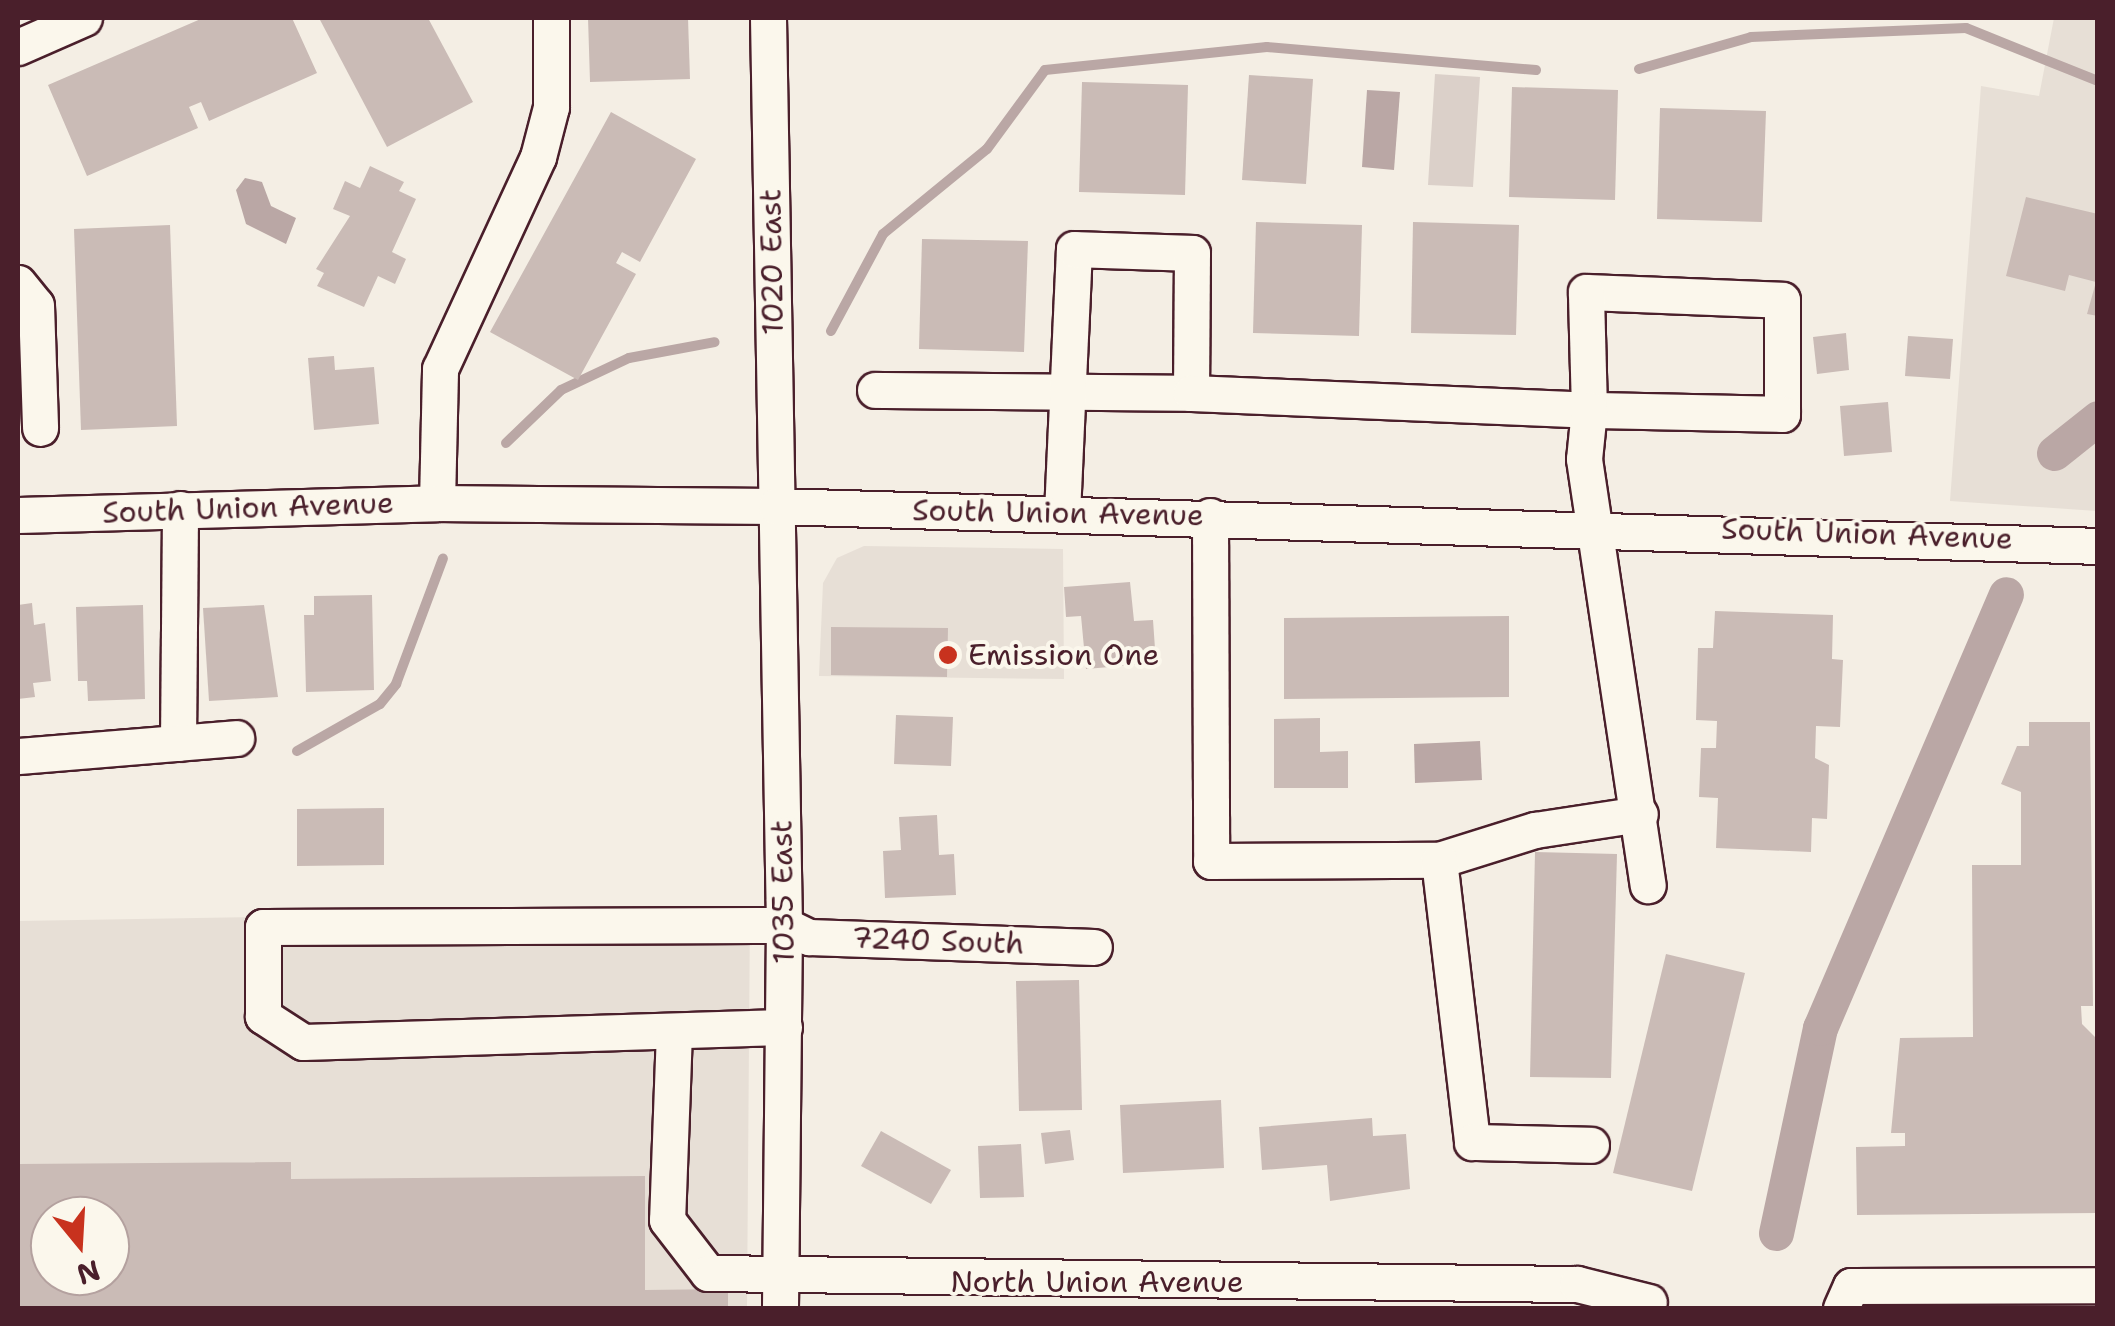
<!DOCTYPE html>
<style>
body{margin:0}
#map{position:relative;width:2115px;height:1326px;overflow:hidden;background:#f4eee4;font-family:"Shantell Sans",sans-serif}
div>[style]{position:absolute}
.built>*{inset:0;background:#e7dfd6}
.green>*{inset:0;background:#dbd0c9}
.water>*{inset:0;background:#baa7a5}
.stream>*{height:10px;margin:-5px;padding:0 5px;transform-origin:5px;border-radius:5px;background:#baa7a5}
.canal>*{height:35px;margin:-17.5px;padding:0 17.5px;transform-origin:17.5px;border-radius:17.5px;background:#baa7a5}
.building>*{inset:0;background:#cabbb6}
.roads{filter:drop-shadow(2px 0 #4a1f2b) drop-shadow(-2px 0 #4a1f2b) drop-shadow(0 2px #4a1f2b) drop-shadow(0 -2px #4a1f2b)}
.minor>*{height:35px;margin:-17.5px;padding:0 17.5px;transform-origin:17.5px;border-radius:17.5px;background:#fbf7ec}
.dots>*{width:28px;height:28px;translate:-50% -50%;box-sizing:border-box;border:5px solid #fbf7ec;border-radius:50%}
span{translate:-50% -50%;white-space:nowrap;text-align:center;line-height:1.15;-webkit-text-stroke:8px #fbf7ec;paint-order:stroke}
.street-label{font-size:30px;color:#4a1f2b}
.poi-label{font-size:30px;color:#4a1f2b}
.left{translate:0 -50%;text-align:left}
.frame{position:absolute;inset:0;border:20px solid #4a1f2b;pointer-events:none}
.north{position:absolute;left:30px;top:1196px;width:100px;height:100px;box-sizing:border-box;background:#fbf7ec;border:2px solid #b4a19f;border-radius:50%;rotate:162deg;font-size:28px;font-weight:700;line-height:40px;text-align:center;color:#4a1f2b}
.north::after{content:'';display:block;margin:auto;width:35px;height:45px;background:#c8321e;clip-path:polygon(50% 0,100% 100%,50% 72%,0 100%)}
</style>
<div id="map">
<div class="built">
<div style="clip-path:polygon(2054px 18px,2097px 18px,2097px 511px,1950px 501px,1981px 86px,2039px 96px)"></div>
<div style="clip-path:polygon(864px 546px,1063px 549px,1064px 679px,819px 676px,823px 583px,837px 558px)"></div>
<div style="clip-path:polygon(evenodd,750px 909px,747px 1308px,18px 1308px,18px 921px,750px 909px,50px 1216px,110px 1216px,110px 1276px,50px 1276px,50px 1216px)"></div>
</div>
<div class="green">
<div style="clip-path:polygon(1435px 74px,1480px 77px,1473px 187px,1428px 185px)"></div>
</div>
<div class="water">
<div style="clip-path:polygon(1367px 90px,1400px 92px,1394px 170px,1362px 167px)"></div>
<div style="clip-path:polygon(245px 178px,262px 182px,271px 206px,296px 218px,286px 244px,246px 224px,236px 190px)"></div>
<div style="clip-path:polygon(1480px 741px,1482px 780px,1415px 783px,1414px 744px)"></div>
</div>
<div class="stream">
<div style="left:1639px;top:69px;width:116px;rotate:-15.9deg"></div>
<div style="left:1751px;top:37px;width:215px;rotate:-2.4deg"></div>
<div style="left:1966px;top:28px;width:142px;rotate:21.9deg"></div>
<div style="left:831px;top:331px;width:110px;rotate:-61.8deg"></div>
<div style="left:883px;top:234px;width:134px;rotate:-39.3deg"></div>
<div style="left:987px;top:149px;width:98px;rotate:-53.7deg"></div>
<div style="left:1045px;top:70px;width:223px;rotate:-5.9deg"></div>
<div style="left:1267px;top:47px;width:270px;rotate:4.9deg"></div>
<div style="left:506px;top:443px;width:76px;rotate:-43.9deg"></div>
<div style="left:561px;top:390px;width:75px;rotate:-25.2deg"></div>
<div style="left:629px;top:358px;width:87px;rotate:-10.5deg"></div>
<div style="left:297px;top:751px;width:95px;rotate:-29.5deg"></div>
<div style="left:380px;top:704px;width:26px;rotate:-51deg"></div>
<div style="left:396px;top:684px;width:134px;rotate:-69.5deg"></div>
</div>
<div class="canal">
<div style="left:2054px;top:453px;width:56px;rotate:-38.5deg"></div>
<div style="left:1776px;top:1233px;width:210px;rotate:-77.9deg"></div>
<div style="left:1820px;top:1028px;width:472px;rotate:-66.8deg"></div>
</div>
<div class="building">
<div style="clip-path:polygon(203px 18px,292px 18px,317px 73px,209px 121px,201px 102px,189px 107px,198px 128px,87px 176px,48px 85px)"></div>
<div style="clip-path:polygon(319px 18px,428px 18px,473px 102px,387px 147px)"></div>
<div style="clip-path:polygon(588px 18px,688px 18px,690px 79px,590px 82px)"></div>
<div style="clip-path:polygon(1249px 75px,1313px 79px,1306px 184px,1242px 180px)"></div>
<div style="clip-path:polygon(1082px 82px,1188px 85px,1185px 195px,1079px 192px)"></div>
<div style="clip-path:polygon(1512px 87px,1618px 90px,1615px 200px,1509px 197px)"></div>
<div style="clip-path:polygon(1660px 108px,1766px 111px,1762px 222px,1657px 219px)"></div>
<div style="clip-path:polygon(611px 112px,696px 159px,640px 262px,622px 252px,616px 263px,636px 274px,578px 380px,490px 332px)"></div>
<div style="clip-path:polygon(370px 166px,404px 182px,399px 191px,416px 199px,392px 252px,406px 259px,395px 284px,378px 276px,364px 307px,317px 286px,324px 273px,316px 269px,350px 216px,333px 209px,345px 181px,360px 188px)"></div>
<div style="clip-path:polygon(2026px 197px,2098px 214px,2098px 316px,2087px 314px,2096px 282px,2069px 275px,2065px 291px,2006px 276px)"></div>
<div style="clip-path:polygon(1256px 222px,1362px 225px,1359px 336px,1253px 333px)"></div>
<div style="clip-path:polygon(1413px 222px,1519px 225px,1516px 335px,1411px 333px)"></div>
<div style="clip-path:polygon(170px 225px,177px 426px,81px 430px,74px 229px)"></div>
<div style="clip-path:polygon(922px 239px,1028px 241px,1024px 352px,919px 349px)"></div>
<div style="clip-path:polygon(1846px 333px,1849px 370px,1817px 374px,1813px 337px)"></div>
<div style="clip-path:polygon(1908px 336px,1953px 339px,1950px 379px,1905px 376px)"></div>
<div style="clip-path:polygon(334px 356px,335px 370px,374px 367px,379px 424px,314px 430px,308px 358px)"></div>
<div style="clip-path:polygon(1888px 402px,1892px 452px,1844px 456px,1840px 406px)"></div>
<div style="clip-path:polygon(1130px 582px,1134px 621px,1153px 620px,1156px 663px,1086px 669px,1081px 616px,1066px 617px,1064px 587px)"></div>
<div style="clip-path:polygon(372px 595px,374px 690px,306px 692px,304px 615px,314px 615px,314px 596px)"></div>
<div style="clip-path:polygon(32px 603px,34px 625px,45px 623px,51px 681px,33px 683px,35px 697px,18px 699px,18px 605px)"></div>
<div style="clip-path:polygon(143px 605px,145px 699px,88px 701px,87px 681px,78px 681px,76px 607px)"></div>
<div style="clip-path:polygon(264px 605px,278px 697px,209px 701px,203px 608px)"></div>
<div style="clip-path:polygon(1715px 611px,1833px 615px,1832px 659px,1843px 660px,1840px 727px,1816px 726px,1815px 758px,1829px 765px,1827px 819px,1812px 818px,1811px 852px,1716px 848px,1718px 798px,1699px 797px,1701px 748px,1716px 748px,1717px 721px,1696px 720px,1698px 648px,1713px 648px)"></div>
<div style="clip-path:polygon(1509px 616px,1509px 697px,1284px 699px,1284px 618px)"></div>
<div style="clip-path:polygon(831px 627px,948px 628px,947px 677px,831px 675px)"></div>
<div style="clip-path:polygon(896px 715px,953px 717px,951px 766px,894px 764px)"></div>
<div style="clip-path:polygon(1320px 718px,1320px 752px,1348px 751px,1348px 788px,1274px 788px,1274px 719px)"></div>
<div style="clip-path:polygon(2029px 722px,2090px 722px,2093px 1006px,2081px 1006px,2082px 1024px,2098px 1040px,2098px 1213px,1857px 1215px,1856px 1147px,1905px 1146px,1905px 1133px,1891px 1133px,1900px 1038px,1973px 1037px,1972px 865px,2021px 865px,2021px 792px,2001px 784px,2017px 746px,2029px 746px)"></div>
<div style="clip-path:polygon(384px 808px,384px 865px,297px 866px,297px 809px)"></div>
<div style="clip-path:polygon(937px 815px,939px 855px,954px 854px,956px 895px,885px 898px,883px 851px,901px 850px,899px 817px)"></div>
<div style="clip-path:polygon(1535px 852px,1617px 854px,1611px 1078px,1530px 1077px)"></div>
<div style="clip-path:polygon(1666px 954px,1745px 973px,1692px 1191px,1613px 1173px)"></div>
<div style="clip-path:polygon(1079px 980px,1082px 1110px,1019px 1111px,1016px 981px)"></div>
<div style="clip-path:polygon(1221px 1100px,1224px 1168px,1123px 1173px,1120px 1105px)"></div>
<div style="clip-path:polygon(1372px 1118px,1373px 1136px,1406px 1134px,1410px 1189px,1330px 1201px,1327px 1165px,1262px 1170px,1259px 1127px)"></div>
<div style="clip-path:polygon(1070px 1130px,1074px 1160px,1045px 1164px,1041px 1133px)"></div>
<div style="clip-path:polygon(881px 1131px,951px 1170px,931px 1204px,861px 1166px)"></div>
<div style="clip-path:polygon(1021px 1144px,1024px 1197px,980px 1198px,978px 1146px)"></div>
<div style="clip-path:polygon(evenodd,291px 1162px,291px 1179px,645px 1176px,645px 1290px,728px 1289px,728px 1308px,18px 1308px,18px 1164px,291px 1162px,50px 1216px,110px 1216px,110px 1276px,50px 1276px,50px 1216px)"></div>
</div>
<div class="roads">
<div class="minor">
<div style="left:768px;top:18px;width:907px;rotate:88.99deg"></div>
<div style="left:784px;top:925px;width:383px;rotate:90.6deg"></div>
<div style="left:18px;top:47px;width:72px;rotate:-23.7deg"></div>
<div style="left:18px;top:283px;width:28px;rotate:51deg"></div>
<div style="left:36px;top:305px;width:123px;rotate:88.1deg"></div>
<div style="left:1586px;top:292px;width:196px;rotate:2.3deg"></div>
<div style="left:1782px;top:300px;width:114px;rotate:90deg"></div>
<div style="left:1782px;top:414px;width:193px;rotate:-178.8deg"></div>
<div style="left:1589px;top:410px;width:118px;rotate:-91.5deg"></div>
<div style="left:875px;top:390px;width:316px;rotate:0.5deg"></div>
<div style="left:437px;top:503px;width:134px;rotate:-88.7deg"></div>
<div style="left:440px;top:369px;width:234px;rotate:-65.2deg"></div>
<div style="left:538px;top:157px;width:52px;rotate:-75.4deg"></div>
<div style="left:551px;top:107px;width:89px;rotate:-90deg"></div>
<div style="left:1062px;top:513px;width:264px;rotate:-87.4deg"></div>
<div style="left:1074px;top:249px;width:118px;rotate:1.9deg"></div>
<div style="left:1192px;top:253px;width:140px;rotate:90.4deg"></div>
<div style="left:1191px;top:393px;width:398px;rotate:2.4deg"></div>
<div style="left:1589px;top:410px;width:49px;rotate:95.8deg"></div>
<div style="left:1584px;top:459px;width:431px;rotate:81.5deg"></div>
<div style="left:18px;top:515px;width:419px;rotate:-1.6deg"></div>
<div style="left:437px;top:503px;width:339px;rotate:0.5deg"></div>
<div style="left:776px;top:506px;width:1323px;rotate:1.73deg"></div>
<div style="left:1210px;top:516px;width:345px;rotate:89.8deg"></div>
<div style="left:1211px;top:861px;width:228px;rotate:-0.3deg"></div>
<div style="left:1439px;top:860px;width:101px;rotate:-17.4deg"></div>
<div style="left:1535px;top:830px;width:106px;rotate:-8.7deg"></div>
<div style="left:178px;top:743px;width:234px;rotate:-89.5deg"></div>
<div style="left:18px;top:756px;width:219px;rotate:-4.7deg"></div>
<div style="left:1439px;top:860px;width:284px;rotate:83.3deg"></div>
<div style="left:1472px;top:1142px;width:119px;rotate:1.4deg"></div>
<div style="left:784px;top:1027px;width:481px;rotate:178.2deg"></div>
<div style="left:303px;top:1042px;width:48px;rotate:-147deg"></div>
<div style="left:263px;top:1016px;width:89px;rotate:-90deg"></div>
<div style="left:263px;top:927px;width:521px;rotate:-0.22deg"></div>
<div style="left:784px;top:925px;width:28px;rotate:26deg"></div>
<div style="left:809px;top:937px;width:285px;rotate:2deg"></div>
<div style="left:674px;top:1031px;width:189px;rotate:92.1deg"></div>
<div style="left:667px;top:1220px;width:67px;rotate:52.3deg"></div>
<div style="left:708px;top:1273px;width:869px;rotate:0.73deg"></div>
<div style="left:1577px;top:1284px;width:74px;rotate:14deg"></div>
<div style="left:1841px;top:1308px;width:24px;rotate:-66deg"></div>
<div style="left:1851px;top:1286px;width:247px;rotate:-0.2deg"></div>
</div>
</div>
<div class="dots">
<div style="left:948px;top:655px;background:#c8321e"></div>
</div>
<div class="street-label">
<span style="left:772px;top:262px;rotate:-91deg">1020 East</span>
<span style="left:248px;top:508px;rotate:-2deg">South Union Avenue</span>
<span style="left:1058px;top:513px;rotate:1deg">South Union Avenue</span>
<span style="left:1867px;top:534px;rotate:2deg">South Union Avenue</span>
<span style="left:783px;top:892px;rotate:-91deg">1035 East</span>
<span style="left:938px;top:941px;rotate:2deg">7240 South</span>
<span style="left:1097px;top:1282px">North Union Avenue</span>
</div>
<div class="poi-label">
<span class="left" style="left:968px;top:655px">Emission One</span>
</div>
<div class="frame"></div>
<div class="north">N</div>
</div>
